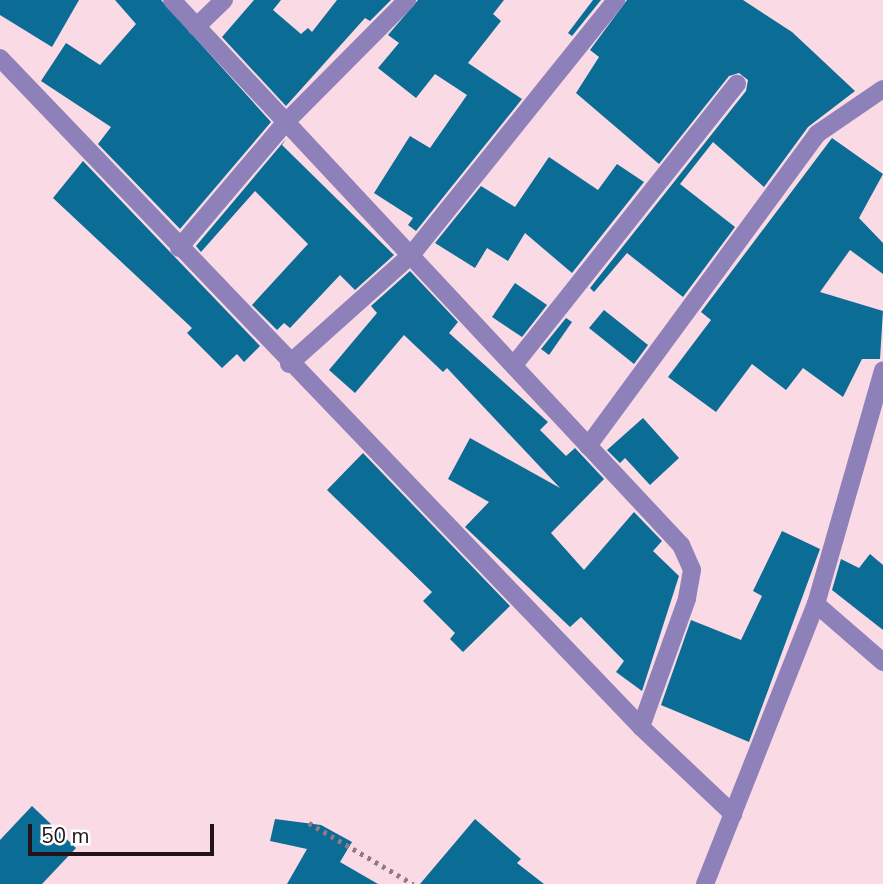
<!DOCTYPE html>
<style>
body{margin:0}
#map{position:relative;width:883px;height:884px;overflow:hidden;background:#f9dae5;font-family:"Nunito Sans",sans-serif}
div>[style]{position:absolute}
.building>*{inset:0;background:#0b6c96}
.path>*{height:4.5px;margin-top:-2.25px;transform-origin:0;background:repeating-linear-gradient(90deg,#927a83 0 3.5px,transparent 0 8.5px)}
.street>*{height:18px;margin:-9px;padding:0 9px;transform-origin:9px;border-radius:9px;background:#8e81ba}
span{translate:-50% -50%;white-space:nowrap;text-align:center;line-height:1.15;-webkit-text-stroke:5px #fff;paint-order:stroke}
.scale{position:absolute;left:28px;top:824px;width:186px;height:32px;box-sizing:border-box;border:4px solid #231219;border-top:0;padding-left:9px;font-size:21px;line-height:24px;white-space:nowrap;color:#231219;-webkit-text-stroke:5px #fff;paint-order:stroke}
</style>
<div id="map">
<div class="building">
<div style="clip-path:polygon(0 0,79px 0,52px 47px,0 15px)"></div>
<div style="clip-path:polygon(115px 0,161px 0,271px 122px,180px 229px,98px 144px,111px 127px,41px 81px,66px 43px,100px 65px,136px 24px)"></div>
<div style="clip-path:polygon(254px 0,281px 0,273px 10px,301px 34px,308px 28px,312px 32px,337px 0,391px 0,370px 21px,365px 18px,286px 106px,222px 37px)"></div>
<div style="clip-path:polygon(418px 0,504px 0,493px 14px,501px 21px,468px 63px,522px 99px,416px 231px,408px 225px,413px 218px,374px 193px,410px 136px,430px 148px,467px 95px,435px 74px,416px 98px,378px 68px,399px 43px,388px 35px)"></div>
<div style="clip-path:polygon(593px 0,601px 0,572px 36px,568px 33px)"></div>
<div style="clip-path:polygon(627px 0,743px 0,792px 32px,855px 91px,808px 127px,764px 187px,713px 142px,680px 184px,735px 227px,683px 297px,627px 253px,594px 292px,590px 288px,746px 91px,748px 80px,739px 73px,729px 76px,659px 164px,576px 93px,599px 57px,590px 50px)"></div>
<div style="clip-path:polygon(832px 138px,883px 174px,859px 218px,883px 243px,883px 274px,850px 250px,820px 292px,883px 311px,880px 359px,862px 359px,843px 397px,803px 368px,786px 390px,752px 364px,716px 412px,668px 377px,711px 320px,701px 312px)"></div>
<div style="clip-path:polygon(286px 139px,282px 145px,394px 255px,355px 290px,340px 275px,290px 328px,284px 323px,277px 330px,252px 305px,308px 244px,255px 191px,201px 252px,196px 246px)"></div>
<div style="clip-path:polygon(549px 157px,598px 190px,617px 164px,644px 182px,572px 273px,525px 233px,508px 261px,487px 248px,475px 268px,435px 243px,481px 186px,515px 207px)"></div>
<div style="clip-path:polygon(83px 161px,260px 346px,244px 362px,237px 354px,222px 368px,187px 333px,192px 328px,53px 198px)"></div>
<div style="clip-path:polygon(410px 271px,458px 322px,449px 333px,548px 422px,540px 430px,566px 456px,575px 448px,604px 479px,551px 533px,584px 570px,634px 512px,662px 541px,653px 551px,679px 576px,642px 691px,616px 672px,624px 661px,581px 617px,570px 627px,465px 527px,489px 502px,448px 479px,470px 438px,560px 488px,447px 368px,443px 372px,404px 335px,355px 393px,329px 370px,377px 313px,371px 306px)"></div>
<div style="clip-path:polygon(515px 283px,547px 305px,522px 337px,492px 317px)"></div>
<div style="clip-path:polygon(604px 310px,648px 345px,634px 364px,589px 328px)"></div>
<div style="clip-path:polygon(566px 318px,572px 322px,549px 355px,541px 349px)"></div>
<div style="clip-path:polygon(643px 418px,679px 458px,650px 485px,625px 458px,620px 463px,607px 450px)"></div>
<div style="clip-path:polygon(363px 453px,510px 606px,463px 652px,450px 639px,455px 633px,423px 601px,432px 592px,327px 490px)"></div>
<div style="clip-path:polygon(782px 531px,820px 549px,749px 742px,661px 705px,691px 620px,741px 640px,762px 596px,753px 591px)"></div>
<div style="clip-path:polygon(870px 554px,883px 565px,883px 630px,832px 590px,841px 559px,859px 568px)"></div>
<div style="clip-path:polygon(32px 806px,76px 848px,42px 884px,0 884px,0 840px)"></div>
<div style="clip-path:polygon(275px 819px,321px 825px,352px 842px,340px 862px,378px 884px,287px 884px,307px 849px,270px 841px)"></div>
<div style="clip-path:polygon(475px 819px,521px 859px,517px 863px,544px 884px,420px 884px)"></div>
</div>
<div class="path">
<div style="left:309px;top:823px;width:121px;rotate:30.4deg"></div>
</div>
<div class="street">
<div style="left:172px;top:0;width:746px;rotate:46.96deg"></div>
<div style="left:681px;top:545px;width:27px;rotate:66deg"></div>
<div style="left:692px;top:570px;width:29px;rotate:100deg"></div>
<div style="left:687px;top:599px;width:136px;rotate:109.8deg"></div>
<div style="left:196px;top:27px;width:39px;rotate:-44deg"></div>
<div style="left:0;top:58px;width:927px;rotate:46.22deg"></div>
<div style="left:641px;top:727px;width:127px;rotate:43.4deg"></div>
<div style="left:179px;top:248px;width:165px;rotate:-49.7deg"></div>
<div style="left:286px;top:122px;width:172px;rotate:-45.2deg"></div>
<div style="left:289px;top:364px;width:165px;rotate:-41.8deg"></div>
<div style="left:412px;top:254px;width:326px;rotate:-51.2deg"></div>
<div style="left:514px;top:365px;width:359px;rotate:-51.6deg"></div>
<div style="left:588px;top:446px;width:387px;rotate:-53.7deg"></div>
<div style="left:817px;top:134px;width:80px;rotate:-34.3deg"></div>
<div style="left:816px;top:604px;width:89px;rotate:40.9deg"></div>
<div style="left:705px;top:884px;width:301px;rotate:-68.4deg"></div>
<div style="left:816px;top:604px;width:243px;rotate:-74deg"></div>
</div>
<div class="scale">50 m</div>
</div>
